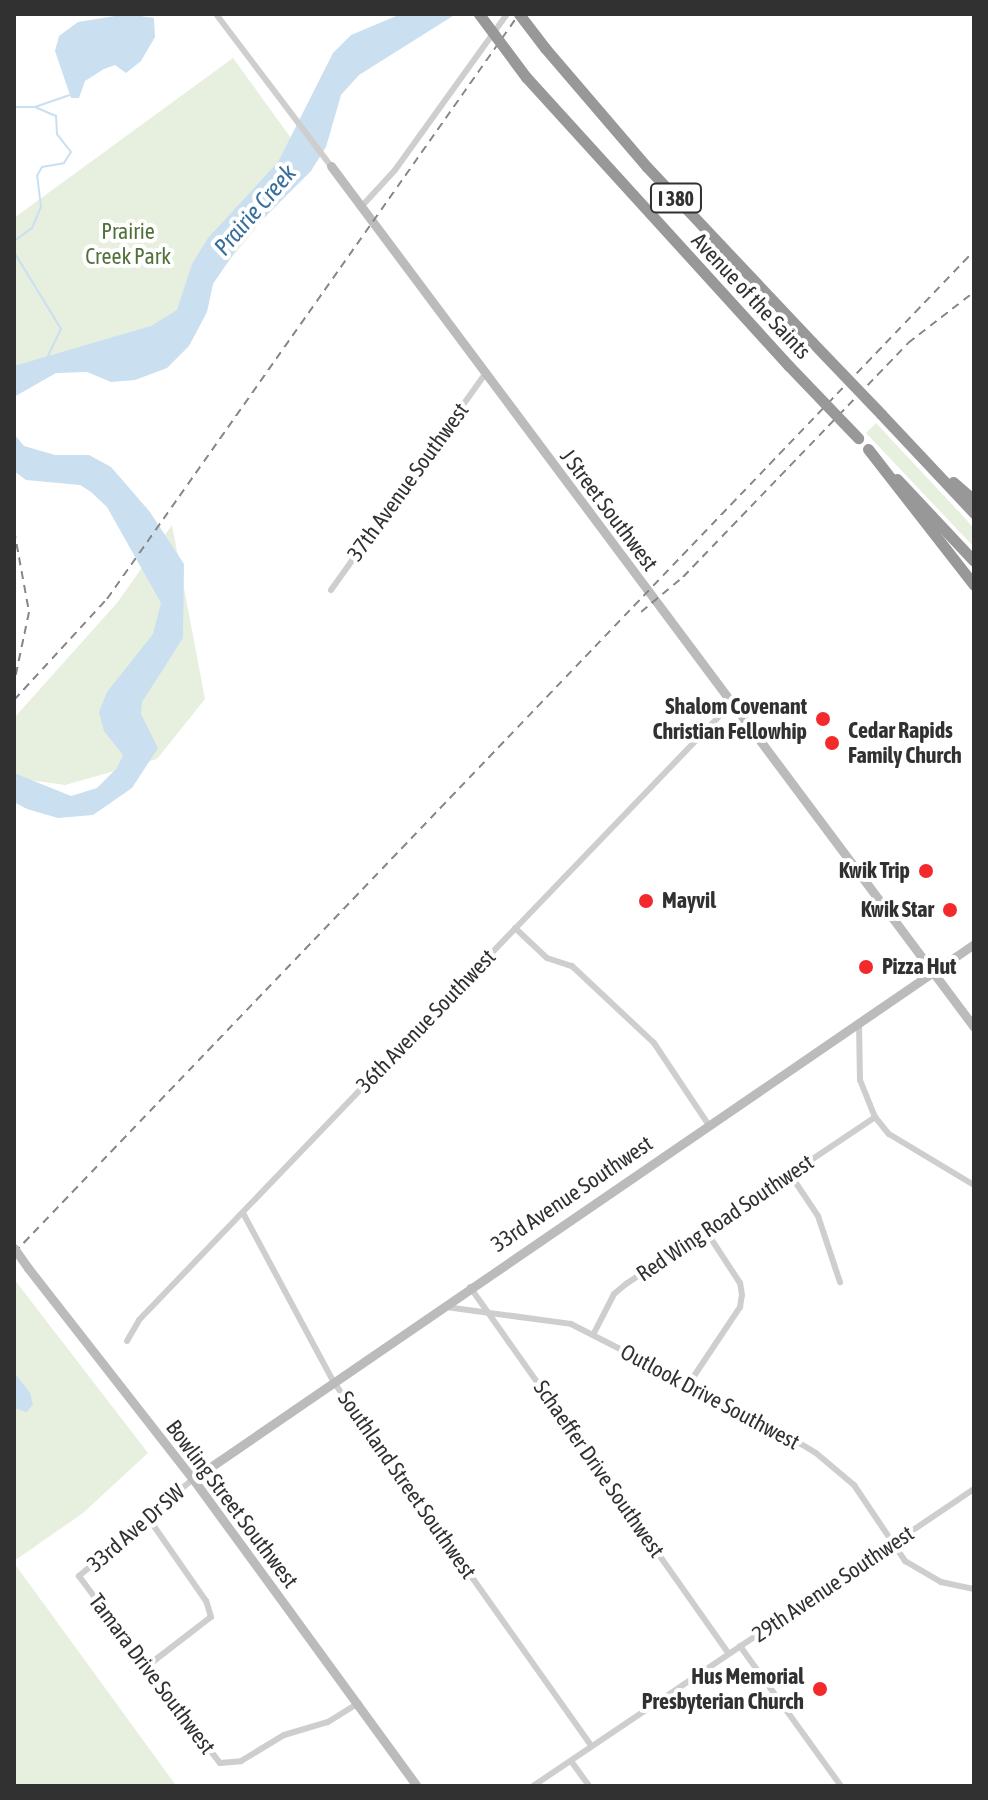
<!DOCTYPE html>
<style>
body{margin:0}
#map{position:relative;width:988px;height:1800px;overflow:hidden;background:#fff;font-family:"Asap Condensed",sans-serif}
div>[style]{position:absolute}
.green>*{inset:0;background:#e7efdf}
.water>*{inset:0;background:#cadff0}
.stream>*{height:2px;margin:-1px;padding:0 1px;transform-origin:1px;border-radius:1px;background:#cadff0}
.street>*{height:6px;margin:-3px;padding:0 3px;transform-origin:3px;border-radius:3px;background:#cecece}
.secondary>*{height:9px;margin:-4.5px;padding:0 4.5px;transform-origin:4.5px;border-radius:4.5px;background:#bbb}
.highway>*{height:11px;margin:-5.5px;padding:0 5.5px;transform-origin:5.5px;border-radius:5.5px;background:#989898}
.rail>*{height:2px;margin-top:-1px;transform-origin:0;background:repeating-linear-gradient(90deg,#868686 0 8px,transparent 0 14px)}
.secondary-bridge>*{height:9px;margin:-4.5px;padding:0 4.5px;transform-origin:4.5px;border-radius:4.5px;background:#bbb}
.highway-bridge>*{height:11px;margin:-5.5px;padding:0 5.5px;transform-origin:5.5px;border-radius:5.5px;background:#989898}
.dots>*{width:22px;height:22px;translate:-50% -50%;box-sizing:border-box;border:4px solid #fff;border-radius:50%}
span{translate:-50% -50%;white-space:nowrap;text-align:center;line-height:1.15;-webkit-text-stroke:8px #fff;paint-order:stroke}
.shield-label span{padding:2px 6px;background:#fff;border:2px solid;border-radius:6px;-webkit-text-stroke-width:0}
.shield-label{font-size:20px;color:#313131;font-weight:700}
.park-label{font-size:22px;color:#51713a}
.street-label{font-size:22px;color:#313131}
.poi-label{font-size:22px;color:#313131;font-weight:700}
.right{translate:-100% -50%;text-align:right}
.left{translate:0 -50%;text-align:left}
.water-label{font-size:24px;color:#386e9b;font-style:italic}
.frame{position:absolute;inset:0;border:16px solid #313131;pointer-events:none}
</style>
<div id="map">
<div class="green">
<div style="clip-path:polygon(233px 58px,309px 163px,184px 316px,48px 372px,14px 393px,14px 218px)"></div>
<div style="clip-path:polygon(876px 423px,974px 528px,974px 547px,866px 433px)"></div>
<div style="clip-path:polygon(172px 525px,205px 699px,157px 759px,65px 785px,14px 778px,14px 718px,117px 603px)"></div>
<div style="clip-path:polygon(14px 1279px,148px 1453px,83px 1513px,14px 1561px)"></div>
<div style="clip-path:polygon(14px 1563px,175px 1784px,176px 1786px,14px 1786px)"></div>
</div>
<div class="water">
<div style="clip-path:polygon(127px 14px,154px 18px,155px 37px,141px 61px,126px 73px,115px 65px,104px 69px,85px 81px,79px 98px,71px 98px,55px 51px,59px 36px,78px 22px)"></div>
<div style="clip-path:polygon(401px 14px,456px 14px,359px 75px,341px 95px,326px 147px,311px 171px,244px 238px,213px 284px,207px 312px,189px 346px,167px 368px,135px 380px,111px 382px,87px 372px,56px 373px,14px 397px,14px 366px,151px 326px,177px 310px,192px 264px,208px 238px,278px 162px,333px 53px,351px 35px)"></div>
<div style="clip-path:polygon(14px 434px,24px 446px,55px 455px,89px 455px,111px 467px,150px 512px,184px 564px,183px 638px,142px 702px,141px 714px,158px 748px,132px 788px,93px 815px,58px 818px,27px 809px,14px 802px,14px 773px,71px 796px,97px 788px,117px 768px,123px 755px,104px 731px,99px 712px,107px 692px,153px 634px,161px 603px,107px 507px,91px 492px,80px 485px,26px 480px,14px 471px)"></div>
<div style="clip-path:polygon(14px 1372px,30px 1393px,33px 1404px,27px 1412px,14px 1408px)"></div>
</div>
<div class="stream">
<div style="left:14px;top:107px;width:21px"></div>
<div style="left:35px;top:107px;width:36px;rotate:-19deg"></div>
<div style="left:14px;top:241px;width:22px;rotate:-36deg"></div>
<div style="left:32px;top:228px;width:23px;rotate:-67deg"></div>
<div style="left:41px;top:207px;width:31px;rotate:-97deg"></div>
<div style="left:37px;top:176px;width:10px;rotate:-61deg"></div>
<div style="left:42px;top:167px;width:22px;rotate:-10deg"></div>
<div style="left:64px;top:163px;width:13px;rotate:-58deg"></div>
<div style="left:71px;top:152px;width:23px;rotate:-128deg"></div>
<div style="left:57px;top:134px;width:18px;rotate:-93deg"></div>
<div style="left:56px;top:116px;width:23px;rotate:-157deg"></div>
<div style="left:14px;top:252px;width:90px;rotate:58.6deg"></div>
<div style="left:61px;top:329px;width:32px;rotate:116deg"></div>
</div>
<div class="street">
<div style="left:216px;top:14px;width:191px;rotate:52.9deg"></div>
<div style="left:361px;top:207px;width:50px;rotate:-47.4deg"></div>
<div style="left:395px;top:170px;width:192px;rotate:-54.3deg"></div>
<div style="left:331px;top:590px;width:265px;rotate:-54.5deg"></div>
<div style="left:515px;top:928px;width:44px;rotate:43.2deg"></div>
<div style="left:547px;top:958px;width:26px;rotate:18deg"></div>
<div style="left:572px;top:966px;width:112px;rotate:43.2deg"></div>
<div style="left:654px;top:1043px;width:97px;rotate:56.3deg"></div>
<div style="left:859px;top:1023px;width:57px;rotate:89deg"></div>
<div style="left:860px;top:1080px;width:40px;rotate:68deg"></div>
<div style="left:875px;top:1117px;width:22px;rotate:51deg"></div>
<div style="left:889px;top:1134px;width:99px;rotate:31deg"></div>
<div style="left:790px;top:1174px;width:50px;rotate:56.3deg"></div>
<div style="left:818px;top:1216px;width:70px;rotate:71.6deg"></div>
<div style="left:243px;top:1213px;width:191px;rotate:61.8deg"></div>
<div style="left:333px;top:1381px;width:446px;rotate:54.7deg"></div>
<div style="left:470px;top:1287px;width:448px;rotate:54.8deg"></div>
<div style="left:446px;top:1307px;width:126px;rotate:7.7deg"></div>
<div style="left:571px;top:1324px;width:225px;rotate:27deg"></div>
<div style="left:771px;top:1426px;width:52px;rotate:31deg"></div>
<div style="left:816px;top:1453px;width:50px;rotate:40.1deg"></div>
<div style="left:854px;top:1485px;width:92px;rotate:56.1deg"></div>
<div style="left:905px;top:1561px;width:42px;rotate:30.3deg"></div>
<div style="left:941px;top:1582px;width:34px;rotate:12deg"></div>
<div style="left:593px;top:1335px;width:46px;rotate:-62.9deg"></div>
<div style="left:614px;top:1294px;width:16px;rotate:-40deg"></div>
<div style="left:626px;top:1284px;width:300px;rotate:-33.8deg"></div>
<div style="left:127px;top:1341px;width:24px;rotate:-60deg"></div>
<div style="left:139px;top:1320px;width:854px;rotate:-46.14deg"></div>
<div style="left:688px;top:1385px;width:94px;rotate:-56.3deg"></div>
<div style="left:740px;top:1307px;width:12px;rotate:-81deg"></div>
<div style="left:742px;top:1295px;width:12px;rotate:-99deg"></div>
<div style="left:740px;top:1283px;width:62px;rotate:-123.2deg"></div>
<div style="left:193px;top:1479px;width:150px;rotate:139.6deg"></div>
<div style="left:79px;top:1576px;width:113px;rotate:53.6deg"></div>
<div style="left:146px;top:1667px;width:121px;rotate:52.4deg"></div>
<div style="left:220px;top:1763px;width:21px;rotate:-5deg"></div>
<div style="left:241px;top:1761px;width:50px;rotate:-31.2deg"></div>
<div style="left:284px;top:1735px;width:46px;rotate:-16.5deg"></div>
<div style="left:328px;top:1722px;width:36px;rotate:-32deg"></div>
<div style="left:740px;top:1646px;width:173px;rotate:54.2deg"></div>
<div style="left:146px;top:1667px;width:82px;rotate:-37.6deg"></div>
<div style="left:211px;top:1617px;width:17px;rotate:-107deg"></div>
<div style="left:206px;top:1601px;width:100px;rotate:-124.8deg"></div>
<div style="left:571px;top:1761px;width:31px;rotate:54deg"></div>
<div style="left:533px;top:1786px;width:532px;rotate:-33.96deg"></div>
</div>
<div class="secondary">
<div style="left:331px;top:166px;width:1075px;rotate:53.25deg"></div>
<div style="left:28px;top:1268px;width:268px;rotate:52deg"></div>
<div style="left:193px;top:1479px;width:380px;rotate:53.9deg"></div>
<div style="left:193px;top:1479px;width:947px;rotate:-34.41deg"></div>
</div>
<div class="highway">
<div style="left:545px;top:48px;width:157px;rotate:49.4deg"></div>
<div style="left:647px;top:167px;width:241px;rotate:46.7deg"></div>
<div style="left:526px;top:77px;width:391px;rotate:47.7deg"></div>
<div style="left:881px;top:414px;width:136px;rotate:46.8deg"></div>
<div style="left:868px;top:449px;width:172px;rotate:52.1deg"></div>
<div style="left:897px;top:479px;width:112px;rotate:46.8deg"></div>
<div style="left:953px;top:482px;width:28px;rotate:41deg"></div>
</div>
<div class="rail">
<div style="left:14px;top:530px;width:83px;rotate:79.6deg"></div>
<div style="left:29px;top:612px;width:73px;rotate:101.9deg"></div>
<div style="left:641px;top:612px;width:55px;rotate:-39.8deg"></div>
<div style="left:683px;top:577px;width:325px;rotate:-46.1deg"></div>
<div style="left:908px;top:343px;width:83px;rotate:-37.7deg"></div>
<div style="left:14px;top:700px;width:137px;rotate:-47.4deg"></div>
<div style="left:107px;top:599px;width:716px;rotate:-54.84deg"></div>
<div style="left:14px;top:1253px;width:1388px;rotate:-46.23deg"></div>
</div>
<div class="secondary-bridge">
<div style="left:14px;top:1248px;width:24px;rotate:55deg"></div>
</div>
<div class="highway-bridge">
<div style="left:479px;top:14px;width:79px;rotate:53.3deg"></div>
<div style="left:519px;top:14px;width:43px;rotate:52.6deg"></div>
<div style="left:812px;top:342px;width:100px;rotate:46.2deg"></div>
<div style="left:789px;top:366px;width:100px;rotate:46.2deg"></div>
</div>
<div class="dots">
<div style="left:823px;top:719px;background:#f22a2c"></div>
<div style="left:832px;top:743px;background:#f22a2c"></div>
<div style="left:926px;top:871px;background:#f22a2c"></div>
<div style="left:646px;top:901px;background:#f22a2c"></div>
<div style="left:950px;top:910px;background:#f22a2c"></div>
<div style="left:866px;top:967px;background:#f22a2c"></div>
<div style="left:820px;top:1689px;background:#f22a2c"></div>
</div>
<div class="shield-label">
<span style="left:676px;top:198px">I 380</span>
</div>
<div class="park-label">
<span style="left:128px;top:244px">Prairie<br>Creek Park</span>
</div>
<div class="street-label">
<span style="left:751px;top:296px;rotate:47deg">Avenue of the Saints</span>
<span style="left:408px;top:482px;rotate:-54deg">37th Avenue Southwest</span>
<span style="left:609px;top:510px;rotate:53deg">J Street Southwest</span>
<span style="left:426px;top:1021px;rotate:-46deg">36th Avenue Southwest</span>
<span style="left:572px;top:1194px;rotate:-34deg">33rd Avenue Southwest</span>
<span style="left:725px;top:1218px;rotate:-34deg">Red Wing Road Southwest</span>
<span style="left:710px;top:1397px;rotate:28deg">Outlook Drive Southwest</span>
<span style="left:599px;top:1469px;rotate:55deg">Schaeffer Drive Southwest</span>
<span style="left:407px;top:1485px;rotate:55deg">Southland Street Southwest</span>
<span style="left:232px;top:1504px;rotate:53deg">Bowling Street Southwest</span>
<span style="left:136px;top:1528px;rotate:-41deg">33rd Ave Dr SW</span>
<span style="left:833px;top:1584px;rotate:-34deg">29th Avenue Southwest</span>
<span style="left:152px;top:1674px;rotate:53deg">Tamara Drive Southwest</span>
</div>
<div class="poi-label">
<span class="right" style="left:807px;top:719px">Shalom Covenant<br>Christian Fellowhip</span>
<span class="left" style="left:848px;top:743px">Cedar Rapids<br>Family Church</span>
<span class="right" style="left:910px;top:871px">Kwik Trip</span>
<span class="left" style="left:662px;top:901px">Mayvil</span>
<span class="right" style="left:934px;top:910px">Kwik Star</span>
<span class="left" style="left:882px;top:967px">Pizza Hut</span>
<span class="right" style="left:804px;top:1689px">Hus Memorial<br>Presbyterian Church</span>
</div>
<div class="water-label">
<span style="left:255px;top:210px;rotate:-49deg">Prairie Creek</span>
</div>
<div class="frame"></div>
</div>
